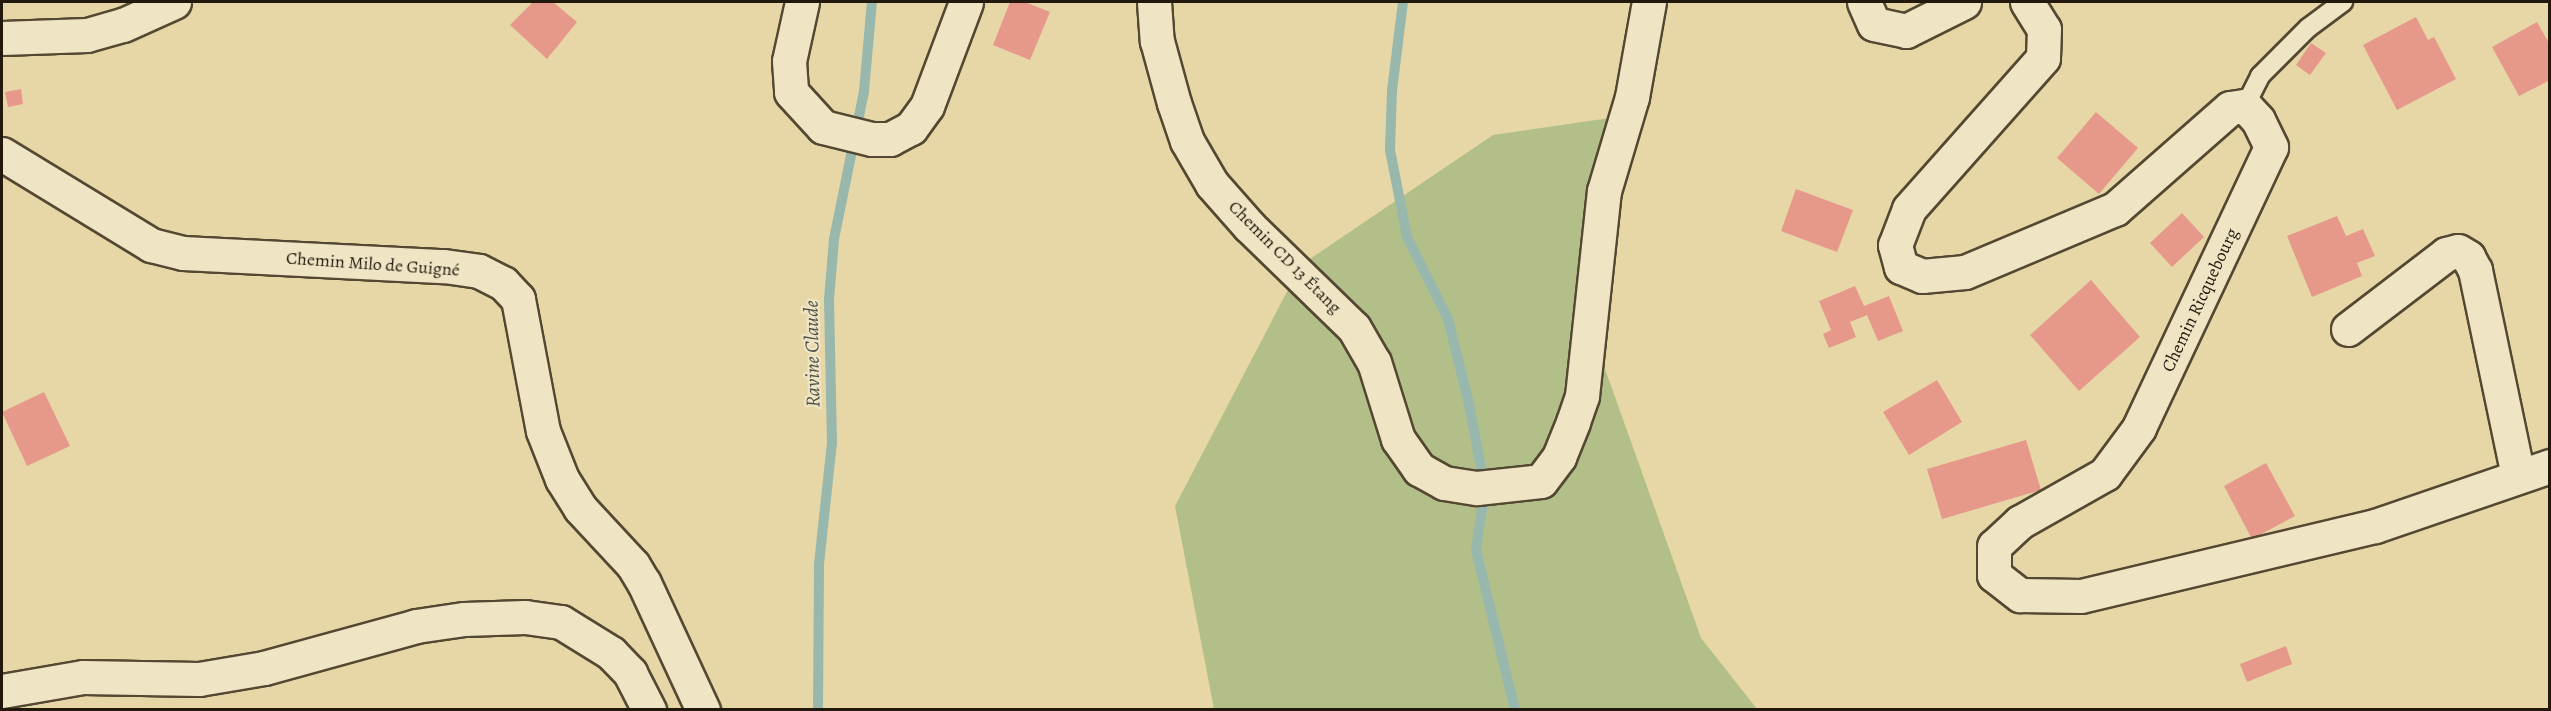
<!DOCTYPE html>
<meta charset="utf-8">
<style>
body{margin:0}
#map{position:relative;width:2551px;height:711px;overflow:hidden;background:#e7d7a6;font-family:Alegreya,serif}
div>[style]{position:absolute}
.green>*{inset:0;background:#b2bf89}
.stream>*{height:10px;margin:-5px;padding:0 5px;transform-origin:5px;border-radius:5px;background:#98b8ae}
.building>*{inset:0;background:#e6998a}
.roads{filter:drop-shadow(2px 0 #544832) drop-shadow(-2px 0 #544832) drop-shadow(0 2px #544832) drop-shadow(0 -2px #544832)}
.service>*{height:18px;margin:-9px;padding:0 9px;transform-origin:9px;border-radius:9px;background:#efe5c5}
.minor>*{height:33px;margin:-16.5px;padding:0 16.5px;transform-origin:16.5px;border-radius:16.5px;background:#efe5c5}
.secondary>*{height:33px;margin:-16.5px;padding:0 16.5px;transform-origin:16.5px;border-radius:16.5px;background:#efe5c5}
span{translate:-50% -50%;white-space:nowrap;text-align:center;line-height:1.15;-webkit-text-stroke:4.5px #efe5c5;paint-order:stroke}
.street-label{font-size:18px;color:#23180c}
.water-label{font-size:20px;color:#4c5045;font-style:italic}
.frame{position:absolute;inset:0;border:3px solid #23180c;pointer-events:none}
</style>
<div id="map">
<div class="green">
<div style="clip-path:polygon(1637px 114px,1579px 296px,1701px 638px,1757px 709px,1214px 709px,1175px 506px,1301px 265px,1493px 135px)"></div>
</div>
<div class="stream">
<div style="left:1403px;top:2px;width:89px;rotate:97.1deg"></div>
<div style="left:1392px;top:90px;width:60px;rotate:91.9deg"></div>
<div style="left:1390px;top:150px;width:89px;rotate:78.9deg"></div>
<div style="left:1407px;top:237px;width:92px;rotate:63.4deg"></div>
<div style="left:1448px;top:319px;width:88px;rotate:76.1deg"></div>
<div style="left:1469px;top:404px;width:86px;rotate:79.3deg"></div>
<div style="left:1485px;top:489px;width:62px;rotate:98.4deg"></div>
<div style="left:1476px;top:550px;width:165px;rotate:76.3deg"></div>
<div style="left:818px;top:710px;width:146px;rotate:-89.6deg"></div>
<div style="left:819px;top:564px;width:122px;rotate:-83.9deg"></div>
<div style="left:832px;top:443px;width:144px;rotate:-91.2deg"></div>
<div style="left:829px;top:299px;width:60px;rotate:-85.2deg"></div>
<div style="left:834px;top:239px;width:151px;rotate:-78.5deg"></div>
<div style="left:864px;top:91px;width:89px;rotate:-84.9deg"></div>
</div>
<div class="building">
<div style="clip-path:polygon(533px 2px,553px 2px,577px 22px,547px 59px,510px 25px)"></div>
<div style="clip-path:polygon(1010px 2px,1025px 2px,1050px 12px,1030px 60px,993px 45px)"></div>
<div style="clip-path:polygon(2416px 17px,2428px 40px,2434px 37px,2456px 79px,2397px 110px,2363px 45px)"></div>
<div style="clip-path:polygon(2537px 22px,2550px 45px,2550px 80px,2519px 96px,2492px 47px)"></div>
<div style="clip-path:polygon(2311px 43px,2326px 53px,2310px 75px,2296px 65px)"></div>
<div style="clip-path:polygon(21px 89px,23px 104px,8px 107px,5px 92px)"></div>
<div style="clip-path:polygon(2096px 112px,2138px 148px,2099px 194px,2057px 158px)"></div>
<div style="clip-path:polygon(1796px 189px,1853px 210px,1837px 252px,1781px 231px)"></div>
<div style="clip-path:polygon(2182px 213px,2204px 237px,2172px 267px,2150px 243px)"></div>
<div style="clip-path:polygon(2337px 216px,2346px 236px,2363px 229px,2375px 256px,2357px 263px,2362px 276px,2312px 297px,2287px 236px)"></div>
<div style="clip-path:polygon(2091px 280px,2140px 337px,2079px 391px,2030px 335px)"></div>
<div style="clip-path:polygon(1855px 286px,1864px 306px,1889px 296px,1903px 331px,1878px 341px,1867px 315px,1850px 322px,1856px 337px,1829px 348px,1823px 334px,1831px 330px,1819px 301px)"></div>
<div style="clip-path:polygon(1937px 380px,1962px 422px,1909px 455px,1883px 412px)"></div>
<div style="clip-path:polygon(44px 392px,70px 446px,27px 466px,2px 412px)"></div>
<div style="clip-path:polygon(2026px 440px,2041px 490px,1942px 519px,1927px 469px)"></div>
<div style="clip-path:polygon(2266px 463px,2295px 516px,2252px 539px,2224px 486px)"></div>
<div style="clip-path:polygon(2286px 646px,2292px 664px,2247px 682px,2240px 664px)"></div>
</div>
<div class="roads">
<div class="service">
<div style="left:2245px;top:106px;width:34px;rotate:-63deg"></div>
<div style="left:2260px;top:76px;width:68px;rotate:-45deg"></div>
<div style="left:2308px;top:28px;width:44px;rotate:-36.6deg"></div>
</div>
<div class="minor">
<div style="left:1864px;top:2px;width:24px;rotate:66deg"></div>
<div style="left:1874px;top:24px;width:33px;rotate:12deg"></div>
<div style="left:1906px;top:31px;width:65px;rotate:-26.6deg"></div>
<div style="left:2027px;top:2px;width:32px;rotate:58deg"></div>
<div style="left:2044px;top:29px;width:29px;rotate:92deg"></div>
<div style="left:2043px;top:58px;width:202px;rotate:131.6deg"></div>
<div style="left:1909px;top:209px;width:39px;rotate:111deg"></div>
<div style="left:1895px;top:245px;width:23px;rotate:75deg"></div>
<div style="left:1901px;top:267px;width:23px;rotate:23deg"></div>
<div style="left:1922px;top:276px;width:43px;rotate:-5.3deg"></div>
<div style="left:1965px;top:272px;width:163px;rotate:-22.8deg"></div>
<div style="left:2115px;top:209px;width:153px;rotate:-41.3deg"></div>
<div style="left:2230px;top:108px;width:15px;rotate:-8deg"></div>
<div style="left:2245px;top:106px;width:19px;rotate:47deg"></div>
<div style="left:2258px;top:120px;width:30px;rotate:64deg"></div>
<div style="left:2271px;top:147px;width:310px;rotate:115.2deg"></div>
<div style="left:2139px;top:428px;width:57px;rotate:126.5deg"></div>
<div style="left:2105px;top:474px;width:98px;rotate:150.5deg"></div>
<div style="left:2020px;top:522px;width:35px;rotate:137deg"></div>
<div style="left:1994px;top:546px;width:29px;rotate:90deg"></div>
<div style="left:1994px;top:575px;width:33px;rotate:38deg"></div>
<div style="left:2020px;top:595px;width:61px;rotate:0.9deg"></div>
<div style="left:2081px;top:596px;width:302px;rotate:-13.4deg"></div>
<div style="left:2375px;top:526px;width:185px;rotate:-18.9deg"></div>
<div style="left:2px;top:38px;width:85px;rotate:-2deg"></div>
<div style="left:87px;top:35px;width:37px;rotate:-16deg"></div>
<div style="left:123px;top:25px;width:56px;rotate:-24.3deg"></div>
<div style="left:2px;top:154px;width:175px;rotate:31.4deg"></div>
<div style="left:151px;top:245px;width:33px;rotate:14deg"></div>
<div style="left:183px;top:253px;width:261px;rotate:2.9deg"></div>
<div style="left:444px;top:266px;width:35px;rotate:8deg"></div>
<div style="left:479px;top:271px;width:27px;rotate:27deg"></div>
<div style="left:503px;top:283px;width:22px;rotate:47deg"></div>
<div style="left:518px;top:299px;width:134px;rotate:79.3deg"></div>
<div style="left:543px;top:431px;width:52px;rotate:68.4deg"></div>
<div style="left:562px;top:479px;width:34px;rotate:58deg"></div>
<div style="left:580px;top:508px;width:78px;rotate:47.1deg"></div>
<div style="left:633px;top:565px;width:21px;rotate:59deg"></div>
<div style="left:644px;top:583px;width:140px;rotate:65.1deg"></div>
<div style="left:2348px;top:329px;width:123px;rotate:-37.4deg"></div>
<div style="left:2446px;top:254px;width:12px;rotate:-14deg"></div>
<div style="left:2458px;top:251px;width:12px;rotate:31deg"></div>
<div style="left:2468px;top:257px;width:15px;rotate:62deg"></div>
<div style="left:2475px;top:270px;width:210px;rotate:78.2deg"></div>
<div style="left:2px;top:691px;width:82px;rotate:-9.8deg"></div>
<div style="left:83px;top:677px;width:116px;rotate:1deg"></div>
<div style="left:199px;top:679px;width:66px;rotate:-9.6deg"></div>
<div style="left:264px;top:668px;width:158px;rotate:-15.4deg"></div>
<div style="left:416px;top:626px;width:49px;rotate:-8.3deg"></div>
<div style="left:464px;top:619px;width:61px;rotate:-1.9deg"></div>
<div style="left:525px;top:617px;width:36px;rotate:8deg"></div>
<div style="left:561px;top:622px;width:59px;rotate:31.8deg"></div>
<div style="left:611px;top:653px;width:28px;rotate:46deg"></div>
<div style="left:630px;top:673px;width:42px;rotate:62.8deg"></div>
</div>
<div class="secondary">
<div style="left:802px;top:2px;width:60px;rotate:102.4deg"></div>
<div style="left:789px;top:61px;width:31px;rotate:86deg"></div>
<div style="left:791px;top:92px;width:47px;rotate:47.6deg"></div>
<div style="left:823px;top:127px;width:50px;rotate:13.8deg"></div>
<div style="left:872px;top:139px;width:18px"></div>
<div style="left:890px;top:139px;width:24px;rotate:-28deg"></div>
<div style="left:911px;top:128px;width:27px;rotate:-54deg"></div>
<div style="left:927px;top:106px;width:111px;rotate:-69.4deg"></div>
<div style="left:1154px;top:2px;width:39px;rotate:86deg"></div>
<div style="left:1157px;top:41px;width:64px;rotate:74.7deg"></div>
<div style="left:1174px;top:103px;width:40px;rotate:71.1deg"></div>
<div style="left:1187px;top:141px;width:50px;rotate:59.8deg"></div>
<div style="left:1212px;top:184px;width:56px;rotate:48.6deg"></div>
<div style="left:1249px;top:226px;width:146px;rotate:44.2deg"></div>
<div style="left:1354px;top:328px;width:39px;rotate:60deg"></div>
<div style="left:1374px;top:362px;width:81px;rotate:72.7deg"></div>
<div style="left:1398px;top:439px;width:37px;rotate:55deg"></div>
<div style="left:1419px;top:469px;width:29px;rotate:29deg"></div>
<div style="left:1444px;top:483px;width:33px;rotate:9deg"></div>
<div style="left:1477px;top:488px;width:64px;rotate:-6.2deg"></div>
<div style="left:1541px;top:481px;width:30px;rotate:-53deg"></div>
<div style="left:1559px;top:457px;width:38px;rotate:-68deg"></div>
<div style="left:1573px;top:422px;width:28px;rotate:-71deg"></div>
<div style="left:1582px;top:396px;width:206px;rotate:-83.9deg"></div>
<div style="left:1604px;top:191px;width:98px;rotate:-73.4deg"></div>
<div style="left:1632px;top:97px;width:97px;rotate:-79.9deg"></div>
</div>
</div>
<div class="street-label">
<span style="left:1285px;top:257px;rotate:45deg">Chemin CD 13 Étang</span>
<span style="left:373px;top:264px;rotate:4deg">Chemin Milo de Guigné</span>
<span style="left:2200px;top:300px;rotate:-65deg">Chemin Ricquebourg</span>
</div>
<div class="water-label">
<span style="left:812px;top:354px;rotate:-91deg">Ravine Claude</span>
</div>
<div class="frame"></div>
</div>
